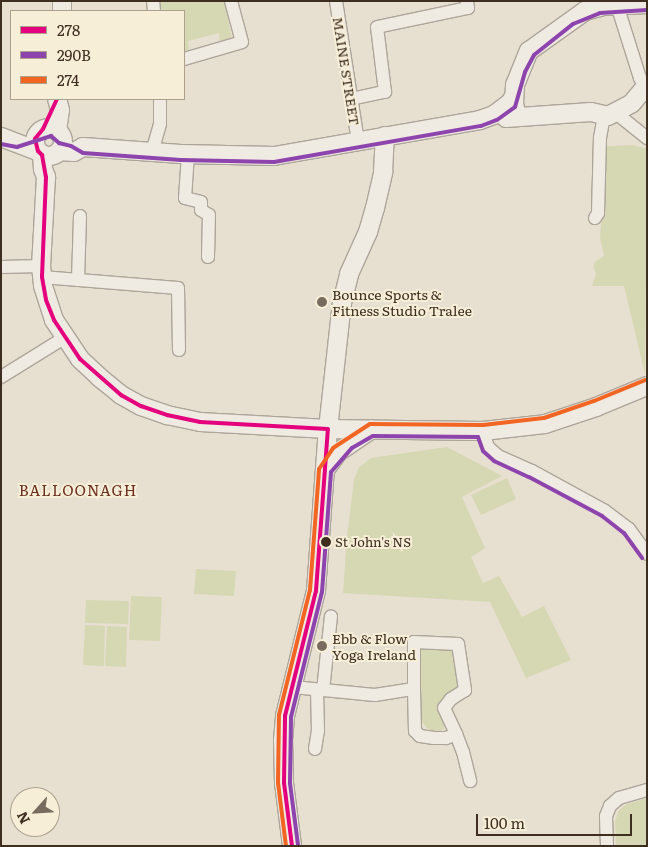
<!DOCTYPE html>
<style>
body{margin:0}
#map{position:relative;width:648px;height:847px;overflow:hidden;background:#e7e0d1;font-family:Literata,serif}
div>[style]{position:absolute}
.green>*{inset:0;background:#d6d7b3}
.roads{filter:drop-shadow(1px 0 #ada599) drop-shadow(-1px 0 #ada599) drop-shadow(0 1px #ada599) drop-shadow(0 -1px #ada599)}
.street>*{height:12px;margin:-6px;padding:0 6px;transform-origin:6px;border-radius:6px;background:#efebe3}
.secondary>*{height:18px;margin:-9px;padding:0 9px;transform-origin:9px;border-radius:9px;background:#efebe3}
.secondary>.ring{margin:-9px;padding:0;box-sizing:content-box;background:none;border:18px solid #efebe3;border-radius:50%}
.bus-1>*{height:4px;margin:-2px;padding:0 2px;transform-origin:2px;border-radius:2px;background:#e5007d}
.bus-2>*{height:4px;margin:-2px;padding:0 2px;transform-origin:2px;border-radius:2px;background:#8e44ad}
.bus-3>*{height:4px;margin:-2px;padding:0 2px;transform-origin:2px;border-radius:2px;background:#f26522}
.dots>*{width:14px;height:14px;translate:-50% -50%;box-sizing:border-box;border:2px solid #f7eed8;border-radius:50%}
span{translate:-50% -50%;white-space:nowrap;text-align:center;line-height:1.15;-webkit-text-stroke:4px #f7eed8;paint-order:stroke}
.bus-label{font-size:13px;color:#3d2e20}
.left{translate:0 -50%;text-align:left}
.street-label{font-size:14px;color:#3d2e20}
.poi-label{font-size:14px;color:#3d2e20}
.neighbourhood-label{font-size:15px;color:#6b2e1e;letter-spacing:1px}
.frame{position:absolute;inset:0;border:2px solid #3d2e20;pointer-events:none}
.legend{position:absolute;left:10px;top:10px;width:175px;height:90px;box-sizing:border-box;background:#f7eed8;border:1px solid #ada18e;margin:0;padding:6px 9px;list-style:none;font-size:15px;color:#3d2e20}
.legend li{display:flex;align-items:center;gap:10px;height:25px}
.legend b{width:25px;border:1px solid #ada18e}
.north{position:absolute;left:10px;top:787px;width:50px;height:50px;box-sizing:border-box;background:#f7eed8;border:1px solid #ada18e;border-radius:50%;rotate:244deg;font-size:14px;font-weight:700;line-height:20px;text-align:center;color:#3d2e20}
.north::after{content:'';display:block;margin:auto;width:18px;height:22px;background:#786c5e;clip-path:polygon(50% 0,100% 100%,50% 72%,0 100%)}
.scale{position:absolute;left:476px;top:814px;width:156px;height:22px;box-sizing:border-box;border:2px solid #3d2e20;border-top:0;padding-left:6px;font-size:15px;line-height:18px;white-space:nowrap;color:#3d2e20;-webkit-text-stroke:4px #f7eed8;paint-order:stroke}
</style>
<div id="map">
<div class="green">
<div style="clip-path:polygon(155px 1px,224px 1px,232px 39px,220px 41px,219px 33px,188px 41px,189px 51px,184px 53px,184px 11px,156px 9px)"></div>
<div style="clip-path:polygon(633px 145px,647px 149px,645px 374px,624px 286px,592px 286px,596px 274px,593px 267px,595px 262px,604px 256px,600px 238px,607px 146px)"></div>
<div style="clip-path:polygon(447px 447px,502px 476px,462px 497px,485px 548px,471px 557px,483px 583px,499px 576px,522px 617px,544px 606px,571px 660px,526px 678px,490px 602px,343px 593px,347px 537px,354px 479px,359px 467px,371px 458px)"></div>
<div style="clip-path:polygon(507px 478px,516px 499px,481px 515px,471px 495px)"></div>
<div style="clip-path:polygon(196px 569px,236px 571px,234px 596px,194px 594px)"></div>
<div style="clip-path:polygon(131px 596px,162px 597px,160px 641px,129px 640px)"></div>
<div style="clip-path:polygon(86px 600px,129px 601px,128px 624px,85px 623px)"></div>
<div style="clip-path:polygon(85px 625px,105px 626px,104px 666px,83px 665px)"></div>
<div style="clip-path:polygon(107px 626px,127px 627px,126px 667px,105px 666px)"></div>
<div style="clip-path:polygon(422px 648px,450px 648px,454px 650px,463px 682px,440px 710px,444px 724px,444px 729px,439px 732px,431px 732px,421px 721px,420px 651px)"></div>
<div style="clip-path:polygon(647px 798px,647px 846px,616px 846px,615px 823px,618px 811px,627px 804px)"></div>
</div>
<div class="roads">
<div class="street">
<div style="left:153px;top:1px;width:10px;rotate:84deg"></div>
<div style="left:336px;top:1px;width:143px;rotate:81.1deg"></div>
<div style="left:617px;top:5px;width:77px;rotate:72.5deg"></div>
<div style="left:640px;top:78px;width:9px;rotate:58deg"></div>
<div style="left:184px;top:59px;width:60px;rotate:-16.3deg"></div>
<div style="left:242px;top:42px;width:42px;rotate:-105deg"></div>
<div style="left:351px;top:99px;width:35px;rotate:-12deg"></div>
<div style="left:385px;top:92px;width:65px;rotate:-97deg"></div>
<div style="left:377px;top:27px;width:93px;rotate:-11.8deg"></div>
<div style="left:468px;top:8px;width:7px;rotate:-98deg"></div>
<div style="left:616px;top:113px;width:40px;rotate:39deg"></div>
<div style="left:152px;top:152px;width:29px;rotate:-74deg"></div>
<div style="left:160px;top:124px;width:25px;rotate:-90deg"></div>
<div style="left:188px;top:154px;width:44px;rotate:93.9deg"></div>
<div style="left:185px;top:198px;width:16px;rotate:14deg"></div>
<div style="left:201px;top:202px;width:8px;rotate:90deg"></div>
<div style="left:201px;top:210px;width:9px;rotate:32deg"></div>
<div style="left:209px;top:215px;width:42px;rotate:91.4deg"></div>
<div style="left:595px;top:218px;width:6px;rotate:-59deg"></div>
<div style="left:598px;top:213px;width:75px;rotate:-88.5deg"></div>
<div style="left:600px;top:138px;width:22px;rotate:-80deg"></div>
<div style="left:1px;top:267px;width:40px;rotate:-1.4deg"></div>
<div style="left:42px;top:277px;width:136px;rotate:4.6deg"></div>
<div style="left:178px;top:288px;width:62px;rotate:89.1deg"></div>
<div style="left:78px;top:280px;width:64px;rotate:-88.2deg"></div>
<div style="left:1px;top:377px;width:74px;rotate:-31.8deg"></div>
<div style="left:483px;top:431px;width:17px;rotate:73deg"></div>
<div style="left:488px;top:447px;width:13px;rotate:42deg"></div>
<div style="left:498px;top:456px;width:37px;rotate:24deg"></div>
<div style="left:532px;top:471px;width:83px;rotate:28.7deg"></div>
<div style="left:605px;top:511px;width:30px;rotate:37deg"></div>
<div style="left:629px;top:529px;width:31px;rotate:54deg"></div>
<div style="left:293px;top:687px;width:82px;rotate:5.6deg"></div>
<div style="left:375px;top:695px;width:39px;rotate:-9deg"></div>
<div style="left:414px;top:689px;width:47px;rotate:-90deg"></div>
<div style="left:414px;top:642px;width:44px;rotate:2.6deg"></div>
<div style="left:458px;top:644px;width:47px;rotate:81.3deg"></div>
<div style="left:465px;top:690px;width:17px;rotate:147deg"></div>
<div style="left:451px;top:699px;width:11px;rotate:128deg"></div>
<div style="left:444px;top:708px;width:29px;rotate:65deg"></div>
<div style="left:456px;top:734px;width:11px;rotate:158deg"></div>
<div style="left:446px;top:738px;width:12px;rotate:180deg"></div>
<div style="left:434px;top:738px;width:14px;rotate:-172deg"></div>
<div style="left:420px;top:736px;width:7px;rotate:-135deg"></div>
<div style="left:415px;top:731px;width:42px;rotate:-91.4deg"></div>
<div style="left:323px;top:690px;width:74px;rotate:-83.8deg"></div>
<div style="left:456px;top:734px;width:19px;rotate:69deg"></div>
<div style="left:463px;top:752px;width:30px;rotate:76deg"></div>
<div style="left:315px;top:749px;width:18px;rotate:-81deg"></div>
<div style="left:318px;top:731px;width:41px;rotate:-91.4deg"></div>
<div style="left:607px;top:846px;width:30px;rotate:-92deg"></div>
<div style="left:606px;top:816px;width:11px;rotate:-68deg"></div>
<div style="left:610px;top:806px;width:12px;rotate:-42deg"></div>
<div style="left:619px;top:798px;width:29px;rotate:-16deg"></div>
</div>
<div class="secondary">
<div style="left:62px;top:1px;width:10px;rotate:90deg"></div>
<div style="left:517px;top:117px;width:13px;rotate:-103deg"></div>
<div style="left:514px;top:104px;width:19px;rotate:-87deg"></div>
<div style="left:515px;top:85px;width:37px;rotate:-68deg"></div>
<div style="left:529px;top:51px;width:69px;rotate:-35.5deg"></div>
<div style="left:585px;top:11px;width:20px;rotate:-15deg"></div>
<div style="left:604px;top:6px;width:43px;rotate:-2.7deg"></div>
<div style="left:506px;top:118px;width:85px;rotate:-4deg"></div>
<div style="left:591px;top:112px;width:17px;rotate:13deg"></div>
<div style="left:608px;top:116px;width:27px;rotate:-28deg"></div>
<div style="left:632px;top:103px;width:23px;rotate:-50deg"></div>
<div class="ring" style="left:35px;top:128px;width:10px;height:10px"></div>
<div style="left:57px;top:131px;width:21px;rotate:-82deg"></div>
<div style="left:60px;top:110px;width:11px;rotate:-105deg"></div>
<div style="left:1px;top:137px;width:40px;rotate:21deg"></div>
<div style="left:59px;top:151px;width:15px;rotate:4deg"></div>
<div style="left:74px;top:152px;width:10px;rotate:-29deg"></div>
<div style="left:83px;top:147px;width:98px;rotate:4.1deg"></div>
<div style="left:181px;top:154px;width:93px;rotate:1.2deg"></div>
<div style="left:274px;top:156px;width:209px;rotate:-9.9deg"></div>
<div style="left:480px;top:120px;width:15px;rotate:-20deg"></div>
<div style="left:494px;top:115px;width:20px;rotate:-37deg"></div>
<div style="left:510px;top:103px;width:6px;rotate:-59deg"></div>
<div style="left:42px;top:155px;width:14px;rotate:86deg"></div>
<div style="left:43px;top:169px;width:9px;rotate:69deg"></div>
<div style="left:46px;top:177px;width:89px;rotate:93.2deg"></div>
<div style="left:41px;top:266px;width:20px;rotate:84deg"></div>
<div style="left:43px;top:286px;width:36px;rotate:72deg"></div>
<div style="left:54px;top:320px;width:47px;rotate:56.3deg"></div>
<div style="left:80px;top:359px;width:26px;rotate:43deg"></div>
<div style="left:99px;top:377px;width:28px;rotate:39deg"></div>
<div style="left:121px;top:395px;width:23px;rotate:29deg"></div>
<div style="left:141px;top:406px;width:28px;rotate:19deg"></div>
<div style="left:167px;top:415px;width:34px;rotate:12deg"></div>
<div style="left:200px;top:422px;width:128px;rotate:3.1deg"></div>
<div style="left:328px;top:429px;width:155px;rotate:0.7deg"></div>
<div style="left:483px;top:431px;width:62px;rotate:-6.4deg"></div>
<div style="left:545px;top:424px;width:54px;rotate:-18.4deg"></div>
<div style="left:596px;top:407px;width:55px;rotate:-22.4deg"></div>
<div style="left:325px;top:470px;width:22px;rotate:-54deg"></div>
<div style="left:338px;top:452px;width:40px;rotate:-34deg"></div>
<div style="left:292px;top:846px;width:64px;rotate:-97.2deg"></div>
<div style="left:284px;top:783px;width:43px;rotate:-91.3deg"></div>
<div style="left:283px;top:740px;width:24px;rotate:-85deg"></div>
<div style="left:285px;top:716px;width:129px;rotate:-76.1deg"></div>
<div style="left:316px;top:591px;width:162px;rotate:-85.8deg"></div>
<div style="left:328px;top:429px;width:127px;rotate:-83.7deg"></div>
<div style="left:342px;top:303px;width:30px;rotate:-76deg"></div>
<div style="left:349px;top:274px;width:46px;rotate:-65.7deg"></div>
<div style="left:368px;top:232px;width:25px;rotate:-74deg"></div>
<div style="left:375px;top:208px;width:37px;rotate:-77deg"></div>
<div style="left:383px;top:172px;width:36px;rotate:-87deg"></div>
</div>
</div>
<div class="bus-1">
<div style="left:57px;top:99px;width:33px;rotate:115deg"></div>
<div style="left:43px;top:129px;width:13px;rotate:129deg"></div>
<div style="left:35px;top:139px;width:12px;rotate:76deg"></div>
<div style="left:38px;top:151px;width:6px;rotate:45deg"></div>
<div style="left:42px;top:155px;width:22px;rotate:80deg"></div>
<div style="left:46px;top:177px;width:100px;rotate:92.3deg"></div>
<div style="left:42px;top:277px;width:23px;rotate:80deg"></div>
<div style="left:46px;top:300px;width:22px;rotate:68deg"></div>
<div style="left:54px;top:320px;width:47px;rotate:56.3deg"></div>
<div style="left:80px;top:359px;width:55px;rotate:41.3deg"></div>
<div style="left:121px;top:395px;width:23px;rotate:29deg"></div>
<div style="left:141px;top:406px;width:28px;rotate:19deg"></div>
<div style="left:167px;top:415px;width:34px;rotate:12deg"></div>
<div style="left:200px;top:422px;width:128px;rotate:3.1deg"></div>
<div style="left:292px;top:846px;width:64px;rotate:-97.2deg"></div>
<div style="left:284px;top:783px;width:67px;rotate:-89.1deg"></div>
<div style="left:285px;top:716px;width:129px;rotate:-76.1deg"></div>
<div style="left:316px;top:591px;width:162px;rotate:-85.8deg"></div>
</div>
<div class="bus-2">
<div style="left:1px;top:144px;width:16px;rotate:11deg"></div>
<div style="left:17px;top:147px;width:36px;rotate:-18deg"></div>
<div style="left:51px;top:136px;width:11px;rotate:41deg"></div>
<div style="left:59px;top:143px;width:12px;rotate:14deg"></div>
<div style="left:71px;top:146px;width:14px;rotate:30deg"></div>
<div style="left:83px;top:153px;width:98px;rotate:4.1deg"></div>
<div style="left:181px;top:160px;width:93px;rotate:1.2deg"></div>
<div style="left:274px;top:162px;width:210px;rotate:-9.9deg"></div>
<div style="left:481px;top:126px;width:17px;rotate:-21deg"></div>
<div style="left:497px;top:120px;width:22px;rotate:-36deg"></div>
<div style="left:515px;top:107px;width:36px;rotate:-74deg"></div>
<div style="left:525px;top:72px;width:19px;rotate:-62deg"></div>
<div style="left:534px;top:55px;width:50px;rotate:-38.5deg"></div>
<div style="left:573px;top:24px;width:29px;rotate:-22deg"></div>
<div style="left:600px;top:13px;width:47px;rotate:-3.7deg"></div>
<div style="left:298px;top:845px;width:63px;rotate:-97.4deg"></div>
<div style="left:290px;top:783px;width:66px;rotate:-89.1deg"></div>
<div style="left:291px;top:717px;width:129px;rotate:-76.1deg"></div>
<div style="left:322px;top:592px;width:120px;rotate:-85.7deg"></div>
<div style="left:331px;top:472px;width:32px;rotate:-49deg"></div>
<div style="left:352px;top:448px;width:24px;rotate:-30deg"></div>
<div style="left:373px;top:436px;width:105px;rotate:0.5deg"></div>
<div style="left:478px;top:437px;width:15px;rotate:70deg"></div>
<div style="left:483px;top:451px;width:15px;rotate:42deg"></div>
<div style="left:494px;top:461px;width:38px;rotate:25deg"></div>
<div style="left:529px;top:477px;width:83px;rotate:28.1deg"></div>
<div style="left:602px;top:516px;width:28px;rotate:38deg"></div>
<div style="left:624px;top:533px;width:31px;rotate:54deg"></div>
</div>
<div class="bus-3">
<div style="left:286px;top:846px;width:64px;rotate:-97.2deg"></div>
<div style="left:278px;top:783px;width:68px;rotate:-89.2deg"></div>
<div style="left:279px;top:715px;width:129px;rotate:-76.1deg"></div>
<div style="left:310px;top:590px;width:121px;rotate:-85.7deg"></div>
<div style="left:319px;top:469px;width:25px;rotate:-56deg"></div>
<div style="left:333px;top:448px;width:44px;rotate:-33deg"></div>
<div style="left:370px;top:424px;width:113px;rotate:0.5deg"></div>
<div style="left:483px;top:425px;width:61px;rotate:-6.5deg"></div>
<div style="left:544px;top:418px;width:53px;rotate:-18.8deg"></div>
<div style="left:594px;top:401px;width:55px;rotate:-22.4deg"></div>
</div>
<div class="dots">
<div style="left:322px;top:302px;background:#786c5e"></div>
<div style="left:326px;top:542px;background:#3d2e20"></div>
<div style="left:322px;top:646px;background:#786c5e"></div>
</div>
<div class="bus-label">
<span class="left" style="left:335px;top:542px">St John's NS</span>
</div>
<div class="street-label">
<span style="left:347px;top:71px;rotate:81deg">MAINE STREET</span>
</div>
<div class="poi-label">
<span class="left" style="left:332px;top:302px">Bounce Sports &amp;<br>Fitness Studio Tralee</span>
<span class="left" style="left:332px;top:646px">Ebb &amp; Flow<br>Yoga Ireland</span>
</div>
<div class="neighbourhood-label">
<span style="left:78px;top:490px">BALLOONAGH</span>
</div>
<div class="frame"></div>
<ul class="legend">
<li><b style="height:6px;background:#e5007d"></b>278</li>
<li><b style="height:6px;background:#8e44ad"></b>290B</li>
<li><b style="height:6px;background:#f26522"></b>274</li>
</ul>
<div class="north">N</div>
<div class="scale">100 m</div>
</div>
